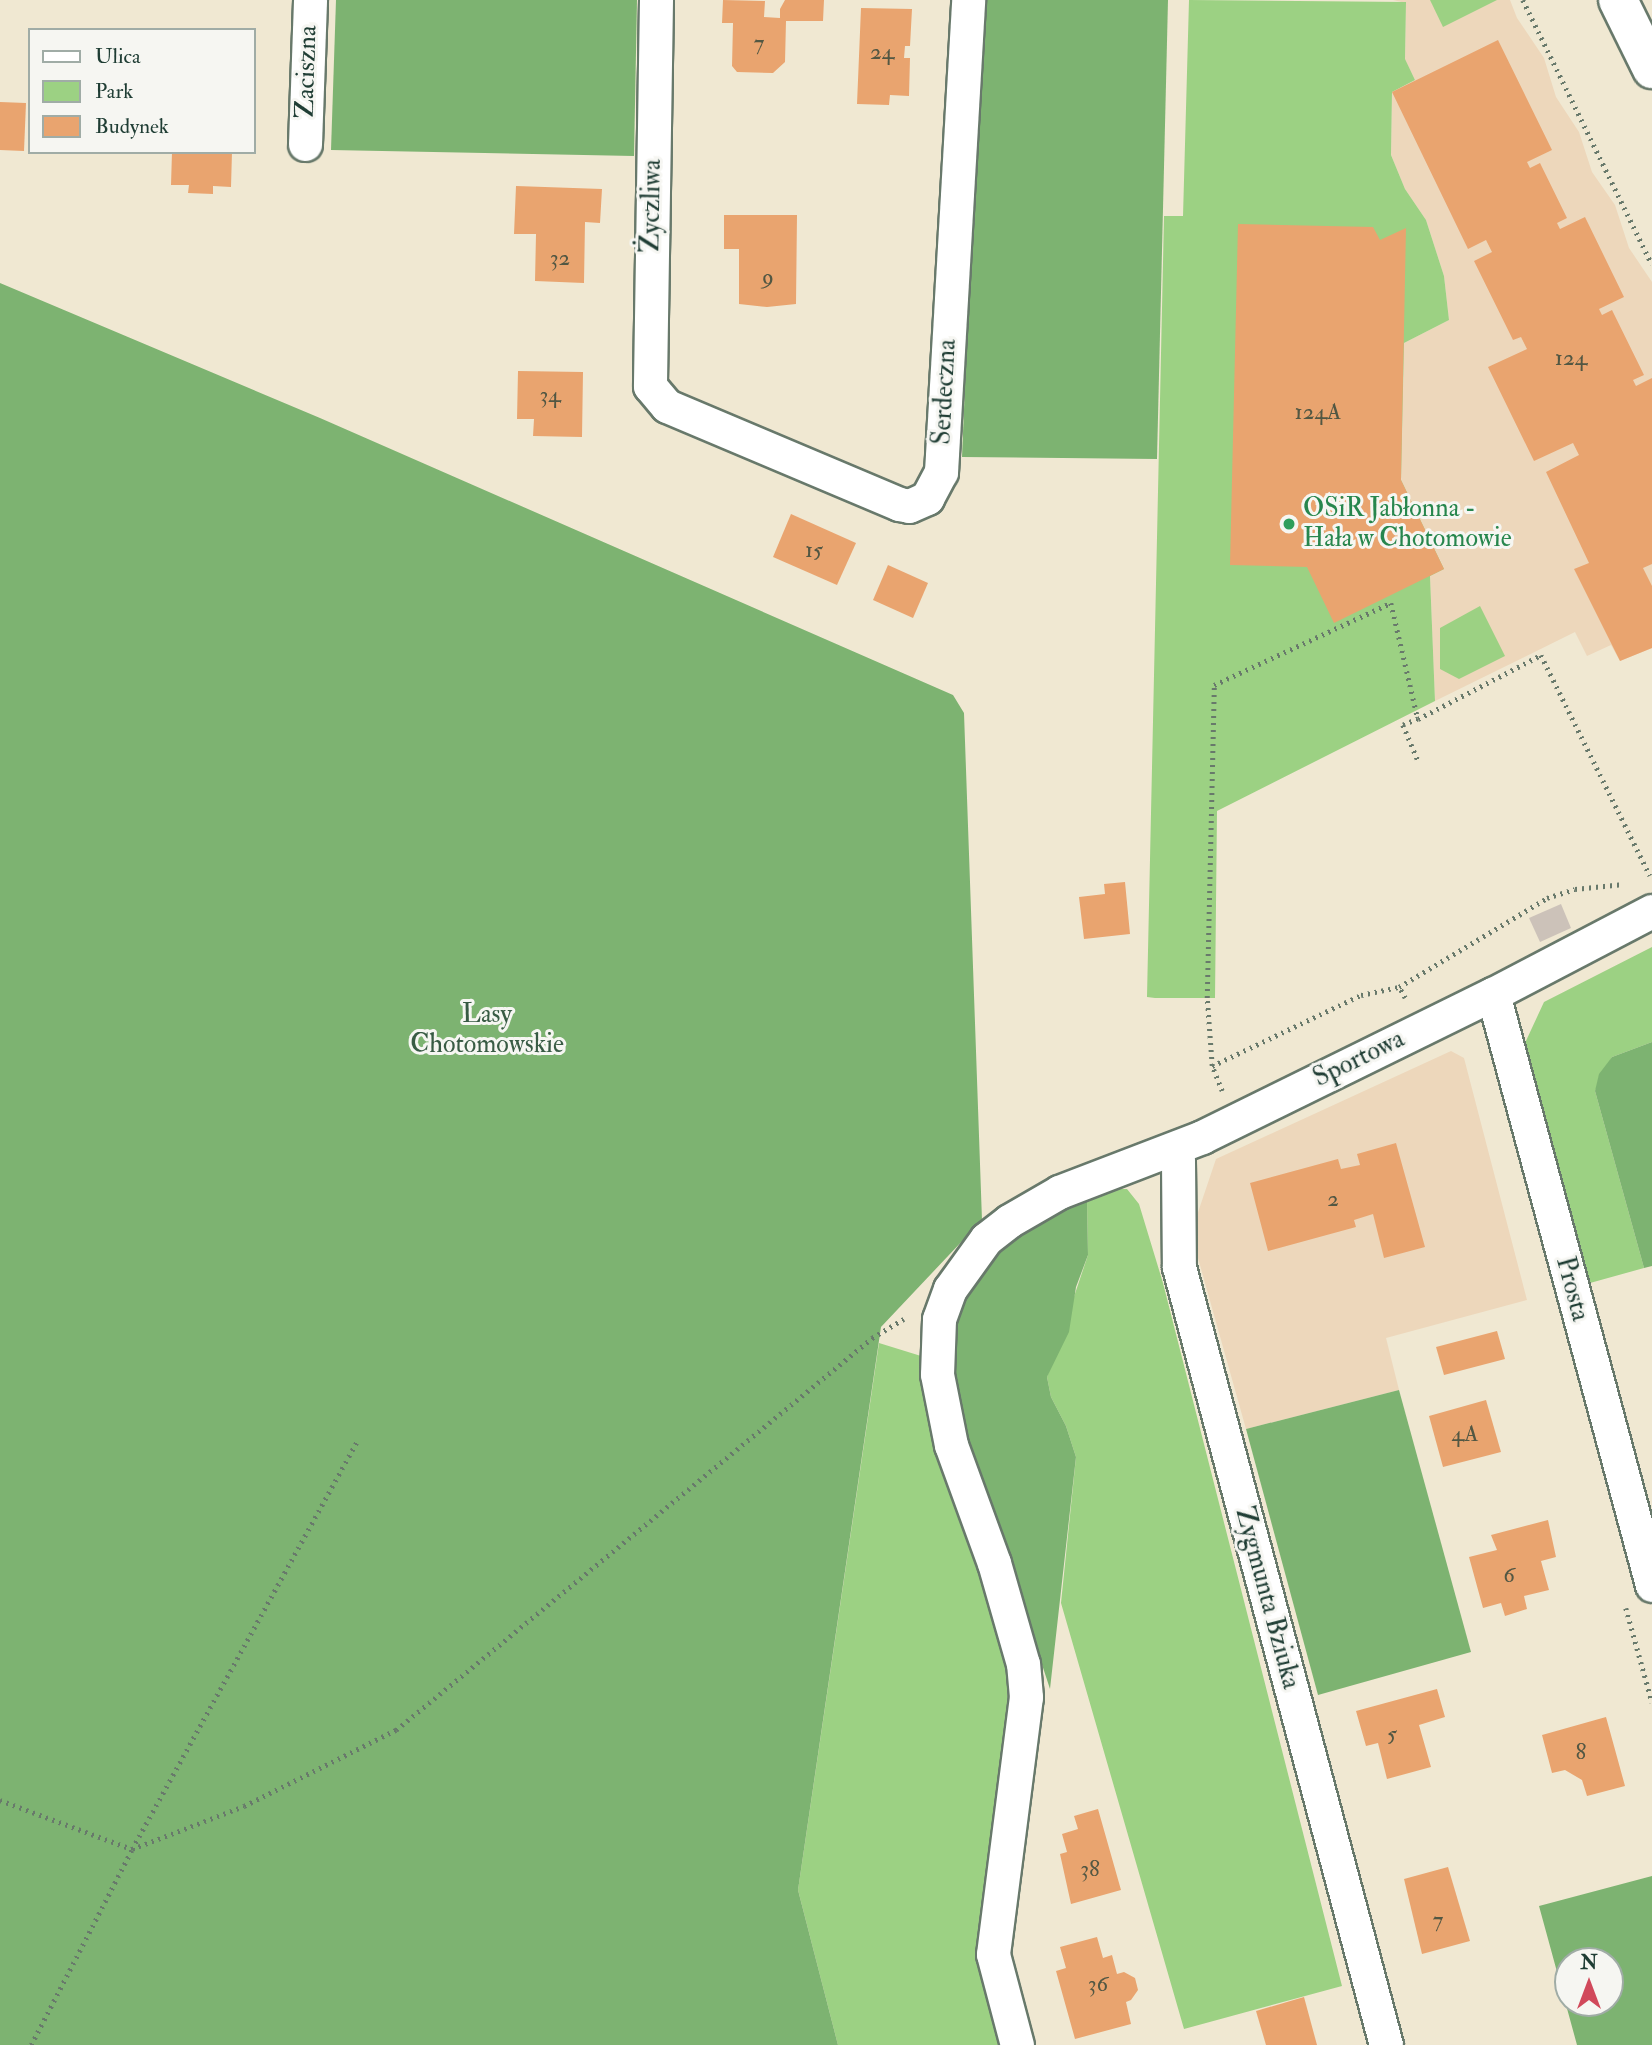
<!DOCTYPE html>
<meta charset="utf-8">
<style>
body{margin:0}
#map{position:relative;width:1652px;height:2045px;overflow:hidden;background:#f0e8d2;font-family:"IM FELL Double Pica",serif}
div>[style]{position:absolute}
.built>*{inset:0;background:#edd7bb}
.industrial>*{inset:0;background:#ccc2b9}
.green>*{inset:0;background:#9cd183}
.forest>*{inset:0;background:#7db371}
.building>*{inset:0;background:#e9a46f}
.path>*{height:4.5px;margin-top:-2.25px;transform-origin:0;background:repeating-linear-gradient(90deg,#68796b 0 2px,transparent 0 7px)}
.roads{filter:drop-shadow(2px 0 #68796b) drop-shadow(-2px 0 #68796b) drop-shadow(0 2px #68796b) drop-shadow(0 -2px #68796b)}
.street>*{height:33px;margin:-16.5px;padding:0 16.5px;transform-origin:16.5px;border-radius:16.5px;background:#fff}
.secondary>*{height:38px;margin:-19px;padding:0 19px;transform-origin:19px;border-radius:19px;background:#fff}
.dots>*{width:19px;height:19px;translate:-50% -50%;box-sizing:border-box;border:4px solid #f6f6f2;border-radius:50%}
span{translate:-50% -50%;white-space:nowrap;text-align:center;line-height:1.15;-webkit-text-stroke:6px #f6f6f2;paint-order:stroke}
.number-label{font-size:23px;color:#525743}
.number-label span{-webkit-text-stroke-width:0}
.street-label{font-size:26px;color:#1f3d34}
.leisure-label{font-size:26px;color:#27864d}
.left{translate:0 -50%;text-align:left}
.park-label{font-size:26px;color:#385b44}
.legend{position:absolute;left:28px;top:28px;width:228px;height:126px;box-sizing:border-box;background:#f6f6f2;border:2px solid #a0aca6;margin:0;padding:9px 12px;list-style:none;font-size:21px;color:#1f3d34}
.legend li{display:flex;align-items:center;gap:14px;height:35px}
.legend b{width:35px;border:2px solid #a0aca6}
.north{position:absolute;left:1554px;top:1947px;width:70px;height:70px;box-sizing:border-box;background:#f6f6f2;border:2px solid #a0aca6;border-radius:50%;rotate:0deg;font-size:19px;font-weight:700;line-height:28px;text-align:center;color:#1f3d34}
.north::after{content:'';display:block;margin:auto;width:24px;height:32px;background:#d1495b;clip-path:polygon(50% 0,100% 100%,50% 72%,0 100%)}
</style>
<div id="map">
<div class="built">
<div style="clip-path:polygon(1393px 0,1510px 0,1517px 18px,1544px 58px,1556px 97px,1579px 132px,1592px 172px,1615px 205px,1629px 248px,1652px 282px,1652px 648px,1620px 661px,1611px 645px,1587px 656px,1575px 632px,1435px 701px,1430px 576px,1401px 480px,1404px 343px,1449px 320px,1444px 276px,1426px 220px,1405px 189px,1391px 155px,1392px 92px,1415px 80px,1405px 60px,1406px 3px)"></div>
<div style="clip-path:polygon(1451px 1051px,1464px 1058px,1527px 1300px,1386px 1338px,1399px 1390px,1246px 1429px,1191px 1233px,1216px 1159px)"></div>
</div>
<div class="industrial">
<div style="clip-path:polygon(1561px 904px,1571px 928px,1540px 942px,1529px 918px)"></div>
</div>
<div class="green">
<div style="clip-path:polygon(1189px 0,1406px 2px,1405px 59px,1415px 80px,1392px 92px,1391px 155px,1405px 189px,1426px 220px,1444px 276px,1449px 320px,1404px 343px,1401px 480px,1444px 569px,1430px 576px,1435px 701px,1217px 811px,1215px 998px,1155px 998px,1147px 997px,1164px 216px,1183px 216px)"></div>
<div style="clip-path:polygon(1430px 0,1497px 0,1443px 27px)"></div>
<div style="clip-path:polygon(1480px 606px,1505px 656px,1459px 679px,1440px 669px,1440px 628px)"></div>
<div style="clip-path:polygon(1652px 947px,1652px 1042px,1612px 1057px,1595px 1091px,1644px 1268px,1590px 1283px,1525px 1043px,1544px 1002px)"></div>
<div style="clip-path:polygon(1118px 1189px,1127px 1189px,1139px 1204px,1163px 1283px,1342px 1986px,1184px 2029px,1061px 1603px,1076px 1457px,1066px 1426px,1051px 1397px,1047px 1377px,1088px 1255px,1087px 1200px)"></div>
<div style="clip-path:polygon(879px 1343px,921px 1356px,1006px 1668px,1009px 1710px,1002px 2045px,838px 2045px,798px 1890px)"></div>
</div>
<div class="forest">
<div style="clip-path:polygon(336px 0,637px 0,634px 156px,331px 150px)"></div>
<div style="clip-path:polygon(981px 0,1168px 0,1157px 459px,962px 457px)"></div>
<div style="clip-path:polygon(0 283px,320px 418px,953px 695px,964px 713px,982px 1220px,881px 1327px,798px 1890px,838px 2045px,0 2045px)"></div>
<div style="clip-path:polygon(1652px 1042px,1652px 1266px,1644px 1268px,1595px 1091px,1599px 1074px,1612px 1057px)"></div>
<div style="clip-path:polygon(1087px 1200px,1088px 1255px,1076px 1287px,1069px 1332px,1047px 1377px,1051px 1397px,1066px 1426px,1076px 1457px,1050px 1689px,954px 1396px,952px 1329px,963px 1297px,980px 1272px,1021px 1226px)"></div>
<div style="clip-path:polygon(1399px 1390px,1471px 1652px,1318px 1695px,1246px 1429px)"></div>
<div style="clip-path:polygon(evenodd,1652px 1876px,1652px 2045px,1577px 2045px,1539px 1906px,1652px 1876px,1568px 1961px,1610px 1961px,1610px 2003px,1568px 2003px,1568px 1961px)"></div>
</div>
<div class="building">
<div style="clip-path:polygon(723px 0,765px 1px,764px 17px,780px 18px,780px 9px,785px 0,824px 0,823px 21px,786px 21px,785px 62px,773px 73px,737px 72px,732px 66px,733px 23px,722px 23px)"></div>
<div style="clip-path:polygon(861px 8px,912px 9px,910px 46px,905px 46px,904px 58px,910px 58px,909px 96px,890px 95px,889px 105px,857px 104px)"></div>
<div style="clip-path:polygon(1498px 40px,1552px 150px,1527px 162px,1530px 168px,1540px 163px,1567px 218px,1557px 223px,1560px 229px,1585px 217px,1624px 297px,1599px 309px,1602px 315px,1612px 310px,1644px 375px,1633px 380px,1636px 386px,1652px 378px,1652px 564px,1643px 568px,1652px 586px,1652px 648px,1620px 661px,1574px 569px,1589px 563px,1546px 472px,1579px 455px,1573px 443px,1534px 461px,1488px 367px,1527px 349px,1521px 337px,1513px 340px,1474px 261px,1492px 252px,1486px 240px,1468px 249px,1392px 92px)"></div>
<div style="clip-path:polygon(0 102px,26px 103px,24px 151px,0 150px)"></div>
<div style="clip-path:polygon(172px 152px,232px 152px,231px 187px,213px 186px,213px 194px,188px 193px,189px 185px,171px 185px)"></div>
<div style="clip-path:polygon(516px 186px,602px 189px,600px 223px,585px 222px,584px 283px,535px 281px,536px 234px,514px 234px)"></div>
<div style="clip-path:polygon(724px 215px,797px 215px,796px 304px,767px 307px,739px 304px,739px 249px,724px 249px)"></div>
<div style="clip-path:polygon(1238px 224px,1373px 227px,1380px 240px,1406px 228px,1401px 480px,1444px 569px,1334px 623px,1307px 567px,1230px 565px)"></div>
<div style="clip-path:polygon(518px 371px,583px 372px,582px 437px,533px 436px,534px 419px,517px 419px)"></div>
<div style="clip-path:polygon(791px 514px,856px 543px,837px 585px,773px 557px)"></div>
<div style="clip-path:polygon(888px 565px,928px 583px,913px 618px,873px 600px)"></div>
<div style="clip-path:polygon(1125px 882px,1130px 934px,1084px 939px,1079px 897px,1105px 894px,1104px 884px)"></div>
<div style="clip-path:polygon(1396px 1143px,1425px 1247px,1384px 1258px,1373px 1214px,1354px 1220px,1356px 1227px,1268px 1251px,1250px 1183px,1338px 1159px,1341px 1169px,1360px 1165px,1357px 1154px)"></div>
<div style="clip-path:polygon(1497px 1331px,1505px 1359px,1444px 1375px,1436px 1347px)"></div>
<div style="clip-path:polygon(1486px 1400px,1501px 1452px,1443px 1467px,1429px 1416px)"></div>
<div style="clip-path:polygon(1548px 1520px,1556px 1557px,1541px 1561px,1549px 1590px,1524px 1596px,1527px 1609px,1505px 1616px,1501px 1603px,1483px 1608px,1469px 1557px,1497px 1550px,1491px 1535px)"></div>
<div style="clip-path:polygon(1437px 1689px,1445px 1717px,1419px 1725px,1431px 1767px,1387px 1779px,1378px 1743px,1366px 1746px,1356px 1711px)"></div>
<div style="clip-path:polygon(1606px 1717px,1625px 1786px,1587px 1796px,1582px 1780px,1565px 1770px,1552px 1773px,1542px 1735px)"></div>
<div style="clip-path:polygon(1098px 1809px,1121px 1890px,1071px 1904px,1060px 1854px,1067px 1852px,1062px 1834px,1078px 1829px,1074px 1816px)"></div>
<div style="clip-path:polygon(1448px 1867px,1470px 1941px,1422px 1954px,1404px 1879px)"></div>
<div style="clip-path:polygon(1097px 1937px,1103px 1958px,1112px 1955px,1117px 1974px,1124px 1972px,1135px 1978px,1138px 1990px,1131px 2000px,1126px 2002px,1131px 2024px,1075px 2039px,1056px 1971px,1066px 1968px,1060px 1947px)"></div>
<div style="clip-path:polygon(1304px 1997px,1317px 2045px,1266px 2045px,1256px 2011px)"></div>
</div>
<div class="path">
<div style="left:1523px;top:0;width:294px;rotate:64deg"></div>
<div style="left:1418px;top:719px;width:16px;rotate:158deg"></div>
<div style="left:1403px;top:725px;width:39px;rotate:67deg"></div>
<div style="left:1405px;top:998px;width:13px;rotate:-119deg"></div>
<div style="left:1399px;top:987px;width:173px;rotate:-31deg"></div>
<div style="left:1547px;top:898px;width:29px;rotate:-18deg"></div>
<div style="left:1575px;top:889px;width:49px;rotate:-5.8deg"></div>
<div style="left:1212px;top:1066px;width:68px;rotate:-94.2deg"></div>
<div style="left:1207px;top:998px;width:313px;rotate:-88.7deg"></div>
<div style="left:1214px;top:685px;width:195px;rotate:-24.9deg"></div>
<div style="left:1391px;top:603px;width:119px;rotate:76.9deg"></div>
<div style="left:1418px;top:719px;width:139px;rotate:-27.5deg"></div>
<div style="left:1541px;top:655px;width:246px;rotate:63.7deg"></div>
<div style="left:1222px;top:1091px;width:27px;rotate:-112deg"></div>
<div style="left:1212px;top:1066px;width:165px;rotate:-25.5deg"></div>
<div style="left:1361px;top:995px;width:39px;rotate:-12deg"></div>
<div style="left:1626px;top:1608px;width:98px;rotate:74.5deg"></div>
<div style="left:0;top:1800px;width:141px;rotate:20.4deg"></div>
<div style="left:132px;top:1849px;width:120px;rotate:-21deg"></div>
<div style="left:244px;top:1806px;width:170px;rotate:-26.6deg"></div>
<div style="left:396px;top:1730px;width:617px;rotate:-39.47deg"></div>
<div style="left:872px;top:1338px;width:37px;rotate:-31deg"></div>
<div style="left:31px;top:2045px;width:220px;rotate:-62.7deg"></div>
<div style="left:132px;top:1849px;width:466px;rotate:-61.1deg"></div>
</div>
<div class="roads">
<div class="street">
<div style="left:656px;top:0;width:386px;rotate:90.9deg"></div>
<div style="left:650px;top:386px;width:26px;rotate:50deg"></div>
<div style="left:667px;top:406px;width:252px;rotate:22.9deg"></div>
<div style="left:899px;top:504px;width:10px;rotate:11deg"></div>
<div style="left:909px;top:506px;width:20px;rotate:-24deg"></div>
<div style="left:927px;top:498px;width:30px;rotate:-62deg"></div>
<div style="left:941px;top:472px;width:473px;rotate:-86.7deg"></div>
<div style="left:305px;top:144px;width:144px;rotate:-88deg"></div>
<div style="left:1493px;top:994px;width:612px;rotate:74.94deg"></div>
<div style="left:1174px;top:1149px;width:13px;rotate:72deg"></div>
<div style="left:1178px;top:1161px;width:106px;rotate:89.5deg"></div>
<div style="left:1179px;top:1267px;width:805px;rotate:75.1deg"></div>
<div style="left:1017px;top:2045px;width:94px;rotate:-104.8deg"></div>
<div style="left:993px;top:1954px;width:259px;rotate:-82.7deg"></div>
<div style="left:1026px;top:1697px;width:33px;rotate:-95deg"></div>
<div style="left:1023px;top:1664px;width:105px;rotate:-106deg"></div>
<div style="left:994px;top:1563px;width:126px;rotate:-110deg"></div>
<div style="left:951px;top:1445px;width:72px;rotate:-101.2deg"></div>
<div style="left:937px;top:1374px;width:55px;rotate:-87.9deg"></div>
<div style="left:939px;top:1319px;width:32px;rotate:-70deg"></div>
<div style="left:950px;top:1289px;width:62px;rotate:-54.2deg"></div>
<div style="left:986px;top:1239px;width:29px;rotate:-38deg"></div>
<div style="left:1009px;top:1221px;width:58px;rotate:-30.1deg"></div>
<div style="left:1059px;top:1192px;width:153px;rotate:-21deg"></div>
<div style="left:1202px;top:1137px;width:324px;rotate:-26.2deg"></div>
<div style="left:1493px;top:994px;width:179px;rotate:-27.6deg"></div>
</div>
<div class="secondary">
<div style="left:1618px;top:0;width:77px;rotate:63.8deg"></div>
</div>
</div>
<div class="dots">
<div style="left:1289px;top:524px;background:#2e9e5b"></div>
</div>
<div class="number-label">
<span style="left:759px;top:43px">7</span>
<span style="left:882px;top:52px">24</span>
<span style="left:560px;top:258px">32</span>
<span style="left:768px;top:277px">9</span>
<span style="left:1571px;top:358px">124</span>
<span style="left:550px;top:395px">34</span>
<span style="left:1318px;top:412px">124A</span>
<span style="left:814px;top:550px">15</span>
<span style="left:1333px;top:1199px">2</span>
<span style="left:1465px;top:1434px">4A</span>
<span style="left:1509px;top:1575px">6</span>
<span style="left:1392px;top:1734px">5</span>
<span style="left:1581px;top:1752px">8</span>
<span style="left:1090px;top:1869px">38</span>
<span style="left:1438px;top:1920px">7</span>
<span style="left:1098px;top:1984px">36</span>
</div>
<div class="street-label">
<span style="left:307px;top:72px;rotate:-88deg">Zaciszna</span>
<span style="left:652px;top:206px;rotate:-89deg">Życzliwa</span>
<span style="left:945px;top:392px;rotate:-87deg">Serdeczna</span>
<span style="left:1359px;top:1059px;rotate:-26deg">Sportowa</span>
<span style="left:1572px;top:1289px;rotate:75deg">Prosta</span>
<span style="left:1267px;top:1598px;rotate:75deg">Zygmunta Bziuka</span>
</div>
<div class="leisure-label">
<span class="left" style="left:1303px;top:524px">OSiR Jabłonna -<br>Hała w Chotomowie</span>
</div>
<div class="park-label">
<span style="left:487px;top:1030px">Lasy<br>Chotomowskie</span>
</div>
<ul class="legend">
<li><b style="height:9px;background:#fff"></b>Ulica</li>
<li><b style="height:19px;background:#9cd183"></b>Park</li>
<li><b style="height:19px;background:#e9a46f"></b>Budynek</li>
</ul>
<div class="north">N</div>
</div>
